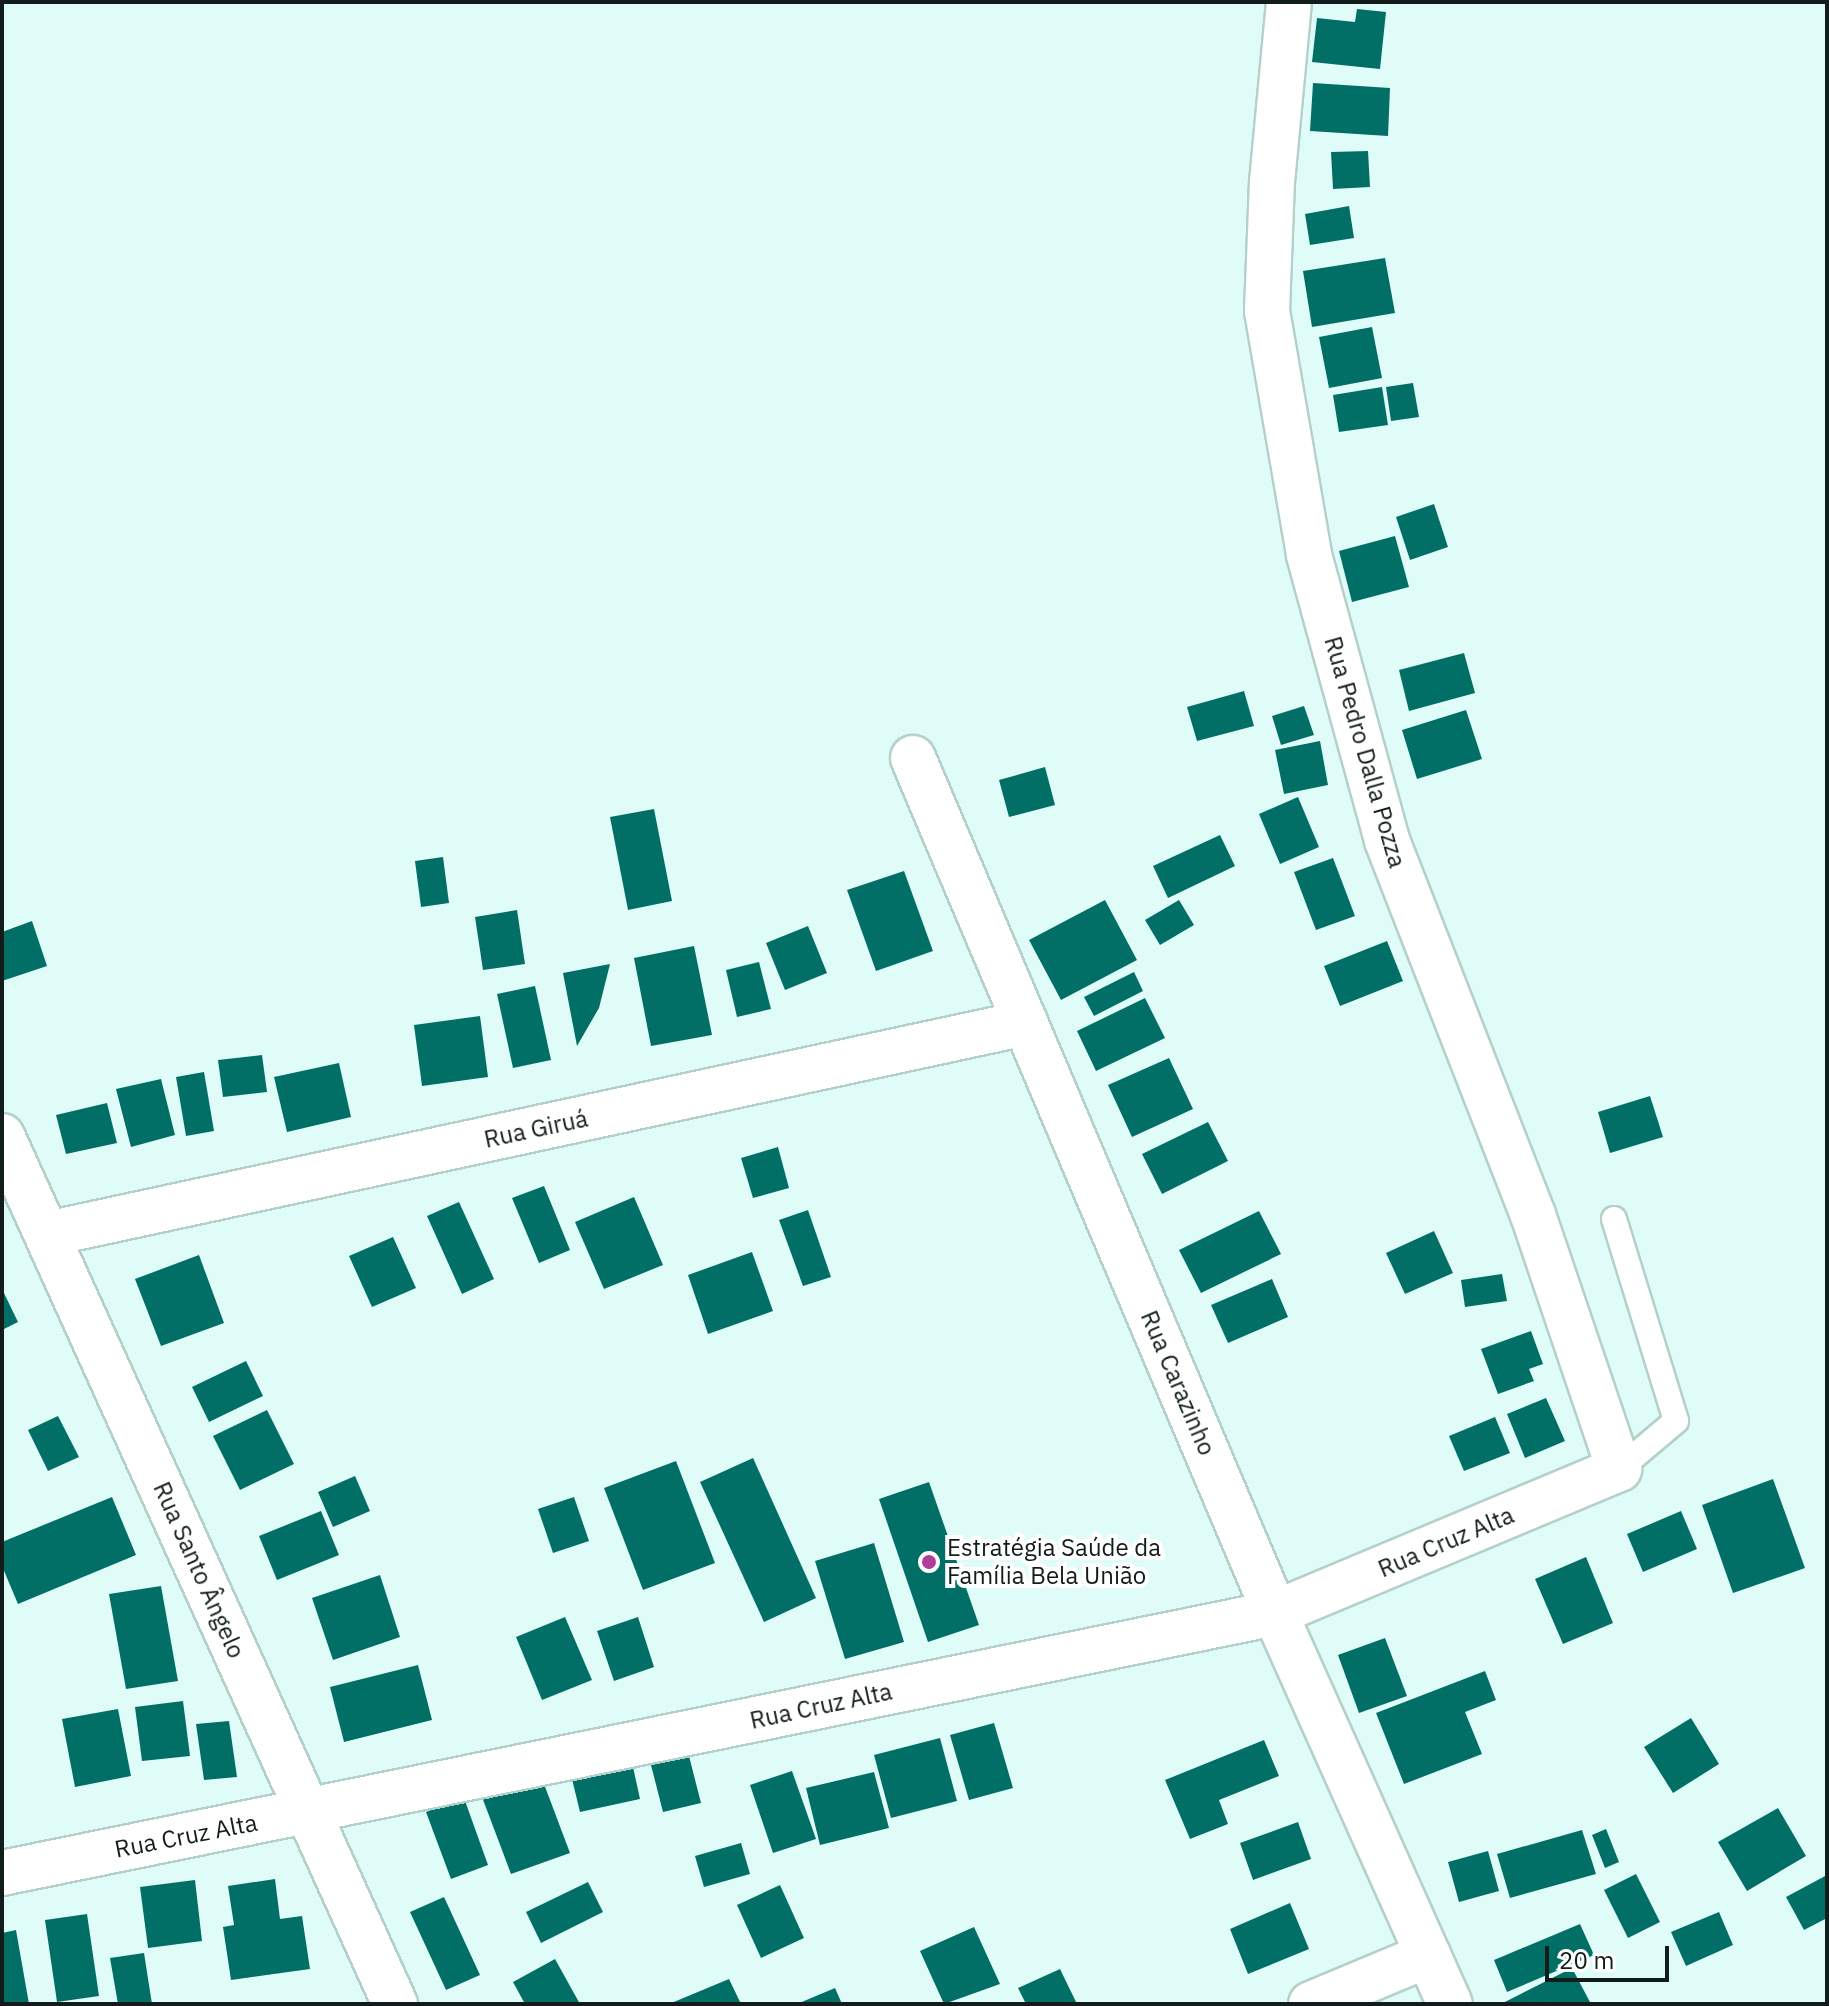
<!DOCTYPE html>
<meta charset="utf-8">
<style>
body{margin:0}
#map{position:relative;width:1829px;height:2006px;overflow:hidden;background:#e0fcf8;font-family:"IBM Plex Sans",sans-serif}
div>[style]{position:absolute}
.building>*{inset:0;background:#026f67}
.roads{filter:drop-shadow(2px 0 #b4d0cb) drop-shadow(-2px 0 #b4d0cb) drop-shadow(0 2px #b4d0cb) drop-shadow(0 -2px #b4d0cb)}
.service>*{height:24px;margin:-12px;padding:0 12px;transform-origin:12px;border-radius:12px;background:#fff}
.minor>*{height:44px;margin:-22px;padding:0 22px;transform-origin:22px;border-radius:22px;background:#fff}
.dots>*{width:22px;height:22px;translate:-50% -50%;box-sizing:border-box;border:4px solid #fff;border-radius:50%}
span{translate:-50% -50%;white-space:nowrap;text-align:center;line-height:1.15;-webkit-text-stroke:8px #fff;paint-order:stroke}
.street-label{font-size:24px;color:#121c1b}
.poi-label{font-size:24px;color:#121c1b}
.left{translate:0 -50%;text-align:left}
.frame{position:absolute;inset:0;border:4px solid #121c1b;pointer-events:none}
.scale{position:absolute;left:1545px;top:1946px;width:124px;height:36px;box-sizing:border-box;border:4px solid #121c1b;border-top:0;padding-left:10px;font-size:24px;line-height:28px;white-space:nowrap;color:#121c1b;-webkit-text-stroke:6px #fff;paint-order:stroke}
</style>
<div id="map">
<div class="building">
<div style="clip-path:polygon(1357px 9px,1386px 12px,1380px 69px,1312px 62px,1317px 18px,1355px 22px)"></div>
<div style="clip-path:polygon(1313px 83px,1390px 88px,1388px 136px,1310px 131px)"></div>
<div style="clip-path:polygon(1368px 151px,1370px 187px,1333px 189px,1331px 152px)"></div>
<div style="clip-path:polygon(1349px 206px,1354px 238px,1310px 245px,1305px 214px)"></div>
<div style="clip-path:polygon(1385px 258px,1395px 313px,1312px 327px,1303px 271px)"></div>
<div style="clip-path:polygon(1372px 327px,1382px 378px,1329px 388px,1319px 337px)"></div>
<div style="clip-path:polygon(1413px 383px,1419px 417px,1391px 421px,1386px 387px)"></div>
<div style="clip-path:polygon(1382px 387px,1388px 425px,1339px 432px,1333px 395px)"></div>
<div style="clip-path:polygon(1434px 504px,1448px 547px,1410px 560px,1396px 517px)"></div>
<div style="clip-path:polygon(1395px 536px,1409px 587px,1352px 602px,1339px 551px)"></div>
<div style="clip-path:polygon(1464px 653px,1475px 693px,1409px 711px,1399px 670px)"></div>
<div style="clip-path:polygon(1244px 691px,1254px 726px,1197px 741px,1187px 707px)"></div>
<div style="clip-path:polygon(1304px 706px,1314px 735px,1281px 745px,1272px 716px)"></div>
<div style="clip-path:polygon(1466px 710px,1482px 759px,1417px 779px,1402px 730px)"></div>
<div style="clip-path:polygon(1320px 741px,1328px 785px,1284px 794px,1275px 750px)"></div>
<div style="clip-path:polygon(1045px 767px,1055px 805px,1009px 817px,999px 780px)"></div>
<div style="clip-path:polygon(1298px 797px,1319px 847px,1280px 864px,1259px 814px)"></div>
<div style="clip-path:polygon(654px 809px,672px 901px,628px 910px,610px 817px)"></div>
<div style="clip-path:polygon(1220px 835px,1235px 866px,1168px 898px,1153px 866px)"></div>
<div style="clip-path:polygon(443px 857px,449px 903px,421px 907px,415px 861px)"></div>
<div style="clip-path:polygon(1333px 858px,1355px 916px,1316px 930px,1294px 872px)"></div>
<div style="clip-path:polygon(904px 871px,933px 951px,876px 971px,847px 890px)"></div>
<div style="clip-path:polygon(1105px 900px,1137px 960px,1061px 1000px,1029px 940px)"></div>
<div style="clip-path:polygon(1179px 900px,1194px 925px,1160px 945px,1145px 920px)"></div>
<div style="clip-path:polygon(517px 910px,525px 964px,483px 970px,475px 917px)"></div>
<div style="clip-path:polygon(32px 921px,47px 966px,2px 981px,2px 932px)"></div>
<div style="clip-path:polygon(808px 926px,827px 973px,785px 990px,766px 943px)"></div>
<div style="clip-path:polygon(1387px 941px,1403px 981px,1340px 1006px,1324px 966px)"></div>
<div style="clip-path:polygon(694px 946px,712px 1035px,651px 1046px,634px 958px)"></div>
<div style="clip-path:polygon(759px 962px,771px 1009px,737px 1017px,726px 970px)"></div>
<div style="clip-path:polygon(610px 964px,599px 1008px,577px 1046px,563px 973px)"></div>
<div style="clip-path:polygon(1134px 972px,1143px 991px,1094px 1016px,1084px 997px)"></div>
<div style="clip-path:polygon(535px 986px,551px 1060px,513px 1068px,497px 994px)"></div>
<div style="clip-path:polygon(1145px 998px,1165px 1038px,1096px 1071px,1077px 1031px)"></div>
<div style="clip-path:polygon(480px 1016px,488px 1077px,422px 1086px,414px 1025px)"></div>
<div style="clip-path:polygon(262px 1055px,267px 1092px,223px 1097px,218px 1060px)"></div>
<div style="clip-path:polygon(1169px 1058px,1193px 1109px,1132px 1137px,1108px 1085px)"></div>
<div style="clip-path:polygon(339px 1063px,351px 1117px,287px 1132px,274px 1077px)"></div>
<div style="clip-path:polygon(204px 1072px,214px 1131px,186px 1136px,176px 1077px)"></div>
<div style="clip-path:polygon(161px 1079px,175px 1135px,131px 1147px,116px 1089px)"></div>
<div style="clip-path:polygon(1650px 1096px,1663px 1137px,1610px 1153px,1598px 1112px)"></div>
<div style="clip-path:polygon(107px 1103px,117px 1143px,66px 1154px,56px 1115px)"></div>
<div style="clip-path:polygon(1208px 1122px,1228px 1161px,1162px 1194px,1142px 1154px)"></div>
<div style="clip-path:polygon(778px 1147px,789px 1188px,753px 1198px,741px 1158px)"></div>
<div style="clip-path:polygon(544px 1186px,570px 1250px,539px 1263px,512px 1198px)"></div>
<div style="clip-path:polygon(634px 1197px,663px 1265px,604px 1289px,575px 1222px)"></div>
<div style="clip-path:polygon(459px 1202px,494px 1279px,462px 1294px,427px 1216px)"></div>
<div style="clip-path:polygon(808px 1210px,831px 1277px,803px 1286px,779px 1220px)"></div>
<div style="clip-path:polygon(1259px 1211px,1281px 1254px,1201px 1293px,1179px 1250px)"></div>
<div style="clip-path:polygon(1434px 1231px,1453px 1273px,1405px 1294px,1386px 1253px)"></div>
<div style="clip-path:polygon(393px 1237px,416px 1288px,372px 1307px,349px 1256px)"></div>
<div style="clip-path:polygon(752px 1252px,773px 1311px,708px 1334px,688px 1275px)"></div>
<div style="clip-path:polygon(199px 1255px,224px 1323px,161px 1346px,135px 1279px)"></div>
<div style="clip-path:polygon(1502px 1274px,1507px 1301px,1465px 1307px,1461px 1280px)"></div>
<div style="clip-path:polygon(1272px 1279px,1288px 1317px,1228px 1343px,1211px 1305px)"></div>
<div style="clip-path:polygon(2px 1289px,18px 1322px,2px 1330px)"></div>
<div style="clip-path:polygon(1531px 1331px,1543px 1364px,1529px 1369px,1534px 1381px,1498px 1394px,1481px 1349px)"></div>
<div style="clip-path:polygon(246px 1361px,263px 1396px,209px 1422px,192px 1387px)"></div>
<div style="clip-path:polygon(1546px 1398px,1565px 1441px,1525px 1458px,1507px 1414px)"></div>
<div style="clip-path:polygon(267px 1410px,294px 1464px,240px 1490px,213px 1436px)"></div>
<div style="clip-path:polygon(58px 1416px,79px 1457px,48px 1471px,28px 1430px)"></div>
<div style="clip-path:polygon(1495px 1417px,1510px 1453px,1464px 1471px,1449px 1436px)"></div>
<div style="clip-path:polygon(753px 1458px,816px 1598px,764px 1622px,700px 1482px)"></div>
<div style="clip-path:polygon(676px 1461px,715px 1563px,643px 1590px,604px 1488px)"></div>
<div style="clip-path:polygon(355px 1476px,370px 1511px,333px 1527px,318px 1492px)"></div>
<div style="clip-path:polygon(1773px 1479px,1805px 1568px,1733px 1593px,1702px 1505px)"></div>
<div style="clip-path:polygon(929px 1482px,979px 1625px,928px 1642px,879px 1499px)"></div>
<div style="clip-path:polygon(112px 1497px,136px 1555px,18px 1604px,2px 1566px,2px 1542px)"></div>
<div style="clip-path:polygon(574px 1497px,589px 1541px,553px 1553px,538px 1509px)"></div>
<div style="clip-path:polygon(321px 1511px,339px 1555px,277px 1580px,259px 1536px)"></div>
<div style="clip-path:polygon(1681px 1511px,1697px 1549px,1643px 1572px,1627px 1534px)"></div>
<div style="clip-path:polygon(874px 1543px,904px 1642px,845px 1659px,815px 1561px)"></div>
<div style="clip-path:polygon(1586px 1557px,1613px 1623px,1563px 1644px,1535px 1579px)"></div>
<div style="clip-path:polygon(380px 1575px,400px 1637px,333px 1660px,312px 1598px)"></div>
<div style="clip-path:polygon(161px 1586px,178px 1681px,126px 1689px,109px 1594px)"></div>
<div style="clip-path:polygon(565px 1617px,592px 1680px,542px 1700px,516px 1637px)"></div>
<div style="clip-path:polygon(638px 1617px,654px 1667px,614px 1681px,597px 1631px)"></div>
<div style="clip-path:polygon(1385px 1638px,1407px 1696px,1359px 1713px,1338px 1655px)"></div>
<div style="clip-path:polygon(418px 1665px,432px 1720px,344px 1742px,330px 1687px)"></div>
<div style="clip-path:polygon(1485px 1671px,1496px 1700px,1465px 1712px,1482px 1754px,1404px 1784px,1376px 1713px)"></div>
<div style="clip-path:polygon(183px 1701px,190px 1756px,142px 1761px,135px 1707px)"></div>
<div style="clip-path:polygon(118px 1709px,131px 1776px,75px 1787px,62px 1719px)"></div>
<div style="clip-path:polygon(1691px 1718px,1719px 1764px,1673px 1793px,1644px 1747px)"></div>
<div style="clip-path:polygon(229px 1721px,237px 1777px,204px 1780px,196px 1724px)"></div>
<div style="clip-path:polygon(994px 1723px,1013px 1788px,969px 1800px,950px 1735px)"></div>
<div style="clip-path:polygon(940px 1738px,957px 1801px,891px 1818px,874px 1755px)"></div>
<div style="clip-path:polygon(1264px 1740px,1279px 1776px,1219px 1800px,1228px 1824px,1190px 1839px,1165px 1780px)"></div>
<div style="clip-path:polygon(689px 1756px,701px 1803px,663px 1812px,651px 1765px)"></div>
<div style="clip-path:polygon(633px 1767px,640px 1799px,580px 1812px,572px 1779px)"></div>
<div style="clip-path:polygon(792px 1771px,816px 1839px,773px 1853px,750px 1785px)"></div>
<div style="clip-path:polygon(874px 1772px,889px 1828px,820px 1845px,806px 1788px)"></div>
<div style="clip-path:polygon(541px 1776px,570px 1853px,511px 1874px,482px 1797px)"></div>
<div style="clip-path:polygon(464px 1798px,488px 1865px,451px 1879px,426px 1812px)"></div>
<div style="clip-path:polygon(1778px 1808px,1806px 1856px,1747px 1891px,1718px 1842px)"></div>
<div style="clip-path:polygon(1298px 1822px,1311px 1859px,1253px 1880px,1240px 1843px)"></div>
<div style="clip-path:polygon(1606px 1829px,1619px 1862px,1605px 1868px,1592px 1835px)"></div>
<div style="clip-path:polygon(1582px 1830px,1596px 1874px,1510px 1898px,1497px 1854px)"></div>
<div style="clip-path:polygon(741px 1843px,750px 1874px,704px 1887px,695px 1856px)"></div>
<div style="clip-path:polygon(1488px 1851px,1499px 1891px,1459px 1902px,1448px 1862px)"></div>
<div style="clip-path:polygon(1636px 1874px,1660px 1922px,1628px 1938px,1604px 1890px)"></div>
<div style="clip-path:polygon(1827px 1875px,1827px 1918px,1804px 1930px,1786px 1897px)"></div>
<div style="clip-path:polygon(275px 1879px,280px 1919px,302px 1916px,310px 1969px,231px 1980px,223px 1927px,234px 1925px,228px 1886px)"></div>
<div style="clip-path:polygon(195px 1880px,202px 1941px,148px 1948px,140px 1887px)"></div>
<div style="clip-path:polygon(588px 1882px,603px 1912px,541px 1943px,526px 1912px)"></div>
<div style="clip-path:polygon(780px 1885px,804px 1938px,761px 1958px,737px 1905px)"></div>
<div style="clip-path:polygon(444px 1897px,480px 1975px,446px 1990px,410px 1912px)"></div>
<div style="clip-path:polygon(1290px 1903px,1309px 1949px,1248px 1974px,1230px 1929px)"></div>
<div style="clip-path:polygon(1719px 1912px,1733px 1945px,1686px 1966px,1671px 1932px)"></div>
<div style="clip-path:polygon(87px 1914px,99px 1996px,57px 2002px,45px 1920px)"></div>
<div style="clip-path:polygon(1580px 1924px,1594px 1955px,1507px 1992px,1494px 1960px)"></div>
<div style="clip-path:polygon(974px 1927px,1000px 1984px,944px 2004px,920px 1951px)"></div>
<div style="clip-path:polygon(16px 1930px,29px 2004px,2px 2004px,2px 1933px)"></div>
<div style="clip-path:polygon(144px 1953px,152px 2004px,118px 2004px,110px 1958px)"></div>
<div style="clip-path:polygon(555px 1959px,580px 2004px,525px 2004px,513px 1982px)"></div>
<div style="clip-path:polygon(1572px 1968px,1591px 2004px,1501px 2004px)"></div>
<div style="clip-path:polygon(1060px 1969px,1077px 2004px,1026px 2004px,1018px 1988px)"></div>
<div style="clip-path:polygon(729px 1979px,741px 2004px,669px 2004px)"></div>
<div style="clip-path:polygon(835px 1988px,842px 2004px,797px 2004px)"></div>
</div>
<div class="roads">
<div class="service">
<div style="left:1614px;top:1219px;width:211px;rotate:72.9deg"></div>
<div style="left:1676px;top:1421px;width:75px;rotate:139.9deg"></div>
</div>
<div class="minor">
<div style="left:913px;top:758px;width:928px;rotate:67.05deg"></div>
<div style="left:1275px;top:1613px;width:428px;rotate:65.9deg"></div>
<div style="left:2px;top:1136px;width:953px;rotate:65.64deg"></div>
<div style="left:47px;top:1234px;width:1001px;rotate:-12.17deg"></div>
<div style="left:2px;top:1873px;width:1299px;rotate:-11.54deg"></div>
<div style="left:1275px;top:1613px;width:373px;rotate:-22.7deg"></div>
<div style="left:1619px;top:1469px;width:268px;rotate:-108.7deg"></div>
<div style="left:1533px;top:1215px;width:402px;rotate:-111.3deg"></div>
<div style="left:1387px;top:840px;width:296px;rotate:-105.3deg"></div>
<div style="left:1309px;top:554px;width:247px;rotate:-99.8deg"></div>
<div style="left:1267px;top:311px;width:129px;rotate:-87.8deg"></div>
<div style="left:1272px;top:182px;width:181px;rotate:-84.6deg"></div>
<div style="left:1311px;top:2004px;width:127px;rotate:-22.7deg"></div>
</div>
</div>
<div class="dots">
<div style="left:929px;top:1562px;background:#b03f9b"></div>
</div>
<div class="street-label">
<span style="left:1365px;top:752px;rotate:74deg">Rua Pedro Dalla Pozza</span>
<span style="left:536px;top:1129px;rotate:-12deg">Rua Giruá</span>
<span style="left:1178px;top:1383px;rotate:67deg">Rua Carazinho</span>
<span style="left:1446px;top:1542px;rotate:-23deg">Rua Cruz Alta</span>
<span style="left:199px;top:1570px;rotate:66deg">Rua Santo Ângelo</span>
<span style="left:821px;top:1706px;rotate:-12deg">Rua Cruz Alta</span>
<span style="left:186px;top:1836px;rotate:-11deg">Rua Cruz Alta</span>
</div>
<div class="poi-label">
<span class="left" style="left:947px;top:1562px">Estratégia Saúde da<br>Família Bela União</span>
</div>
<div class="frame"></div>
<div class="scale">20 m</div>
</div>
